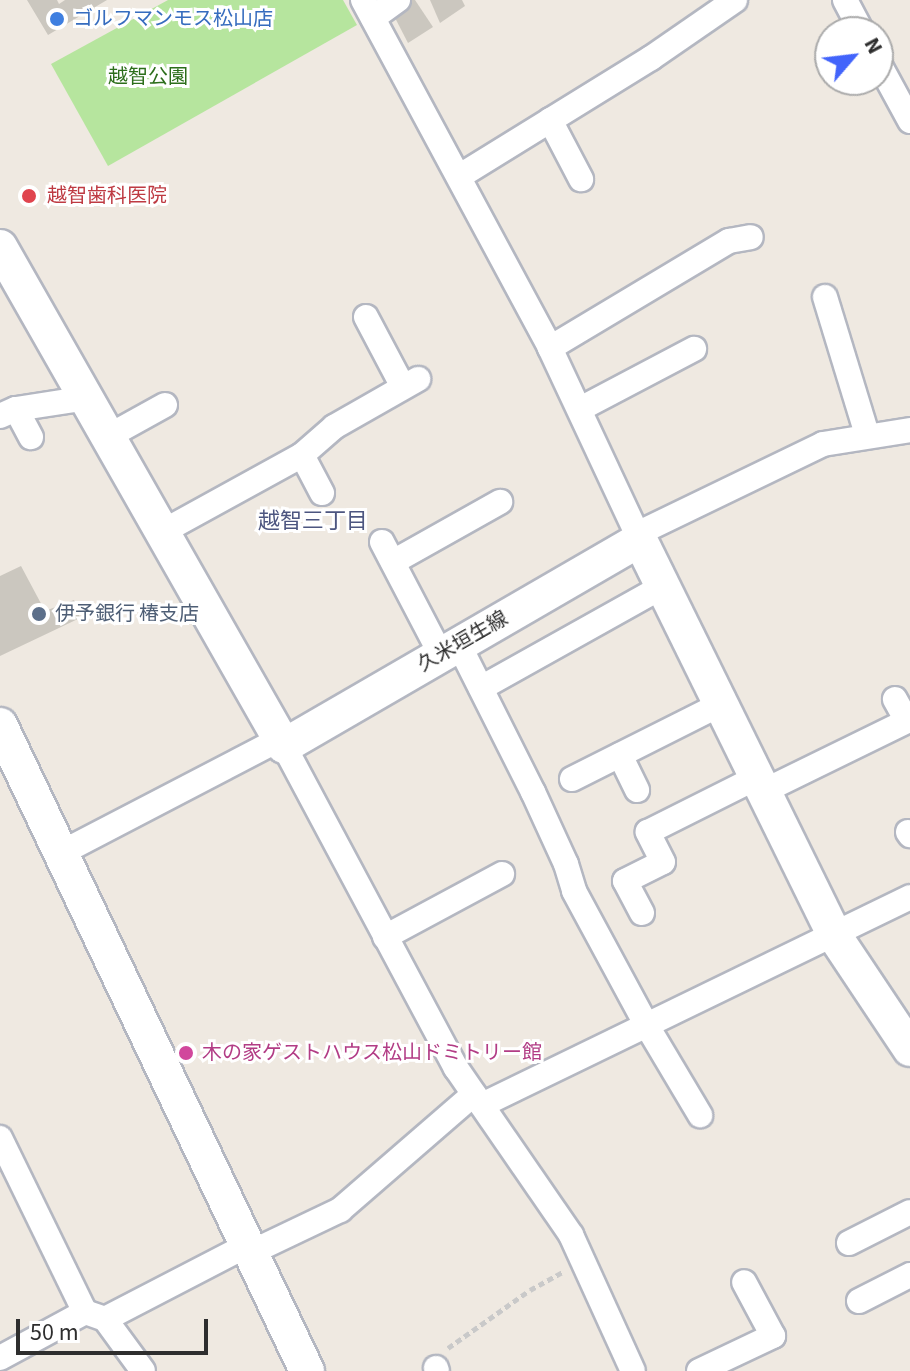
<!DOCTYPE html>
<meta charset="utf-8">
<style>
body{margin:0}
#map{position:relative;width:910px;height:1371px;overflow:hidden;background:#efe9e1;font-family:"Source Sans 3","Noto Sans JP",sans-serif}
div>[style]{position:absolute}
.green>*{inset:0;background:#b6e59e}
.building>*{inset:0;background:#cbc7bf}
.path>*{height:5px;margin-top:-2.5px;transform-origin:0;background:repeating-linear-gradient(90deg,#c9c9c9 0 6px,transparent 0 10px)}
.roads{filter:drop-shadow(2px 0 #b4b7c1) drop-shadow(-2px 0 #b4b7c1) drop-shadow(0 2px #b4b7c1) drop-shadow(0 -2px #b4b7c1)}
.minor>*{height:24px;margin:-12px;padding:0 12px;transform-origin:12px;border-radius:12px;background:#fff}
.secondary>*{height:34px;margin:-17px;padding:0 17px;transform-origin:17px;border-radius:17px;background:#fff}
.dots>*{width:22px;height:22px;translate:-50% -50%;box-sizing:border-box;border:4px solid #fff;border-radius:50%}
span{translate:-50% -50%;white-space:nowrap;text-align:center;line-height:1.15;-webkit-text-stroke:6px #fff;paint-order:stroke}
.shop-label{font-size:20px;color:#366cbe}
.left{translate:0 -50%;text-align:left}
.park-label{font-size:20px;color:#2c6e1b}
.health-label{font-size:20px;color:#be3a42}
.service-label{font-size:20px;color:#4e5e75}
.street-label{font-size:20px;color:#2e2e2e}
.hotel-label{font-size:20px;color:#b23c85}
.neighbourhood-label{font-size:22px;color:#4d5680}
.north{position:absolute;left:814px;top:16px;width:80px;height:80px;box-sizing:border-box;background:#fff;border:2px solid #ababab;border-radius:50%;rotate:62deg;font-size:22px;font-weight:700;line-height:32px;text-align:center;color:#2e2e2e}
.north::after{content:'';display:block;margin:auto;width:28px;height:36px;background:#4264fb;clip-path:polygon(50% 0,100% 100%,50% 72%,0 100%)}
.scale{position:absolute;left:16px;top:1319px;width:192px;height:36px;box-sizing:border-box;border:4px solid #2e2e2e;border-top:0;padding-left:10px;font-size:24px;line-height:28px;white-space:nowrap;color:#2e2e2e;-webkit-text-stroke:6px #fff;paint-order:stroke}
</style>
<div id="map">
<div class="green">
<div style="clip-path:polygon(168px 0,343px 0,357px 25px,108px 166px,51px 64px)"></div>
</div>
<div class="building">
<div style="clip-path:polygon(27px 0,57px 0,59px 4px,65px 0,107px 0,48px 35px)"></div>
<div style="clip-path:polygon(409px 0,415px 0,433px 27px,408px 43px,392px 12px)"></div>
<div style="clip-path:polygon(430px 0,462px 0,465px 6px,440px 23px)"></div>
<div style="clip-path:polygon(21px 566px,45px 611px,74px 600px,80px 618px,0 656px,0 576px)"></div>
</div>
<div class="path">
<div style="left:448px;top:1348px;width:100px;rotate:-35.3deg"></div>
<div style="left:530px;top:1290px;width:37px;rotate:-29deg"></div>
</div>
<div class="roads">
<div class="minor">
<div style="left:363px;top:0;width:395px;rotate:61.7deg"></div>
<div style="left:550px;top:348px;width:212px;rotate:64.9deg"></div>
<div style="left:845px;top:0;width:36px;rotate:62deg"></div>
<div style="left:373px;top:18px;width:31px;rotate:-36deg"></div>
<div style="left:878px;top:62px;width:67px;rotate:61.5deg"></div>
<div style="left:550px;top:120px;width:67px;rotate:62.3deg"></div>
<div style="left:460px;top:176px;width:225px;rotate:-31.7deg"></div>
<div style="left:651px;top:58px;width:102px;rotate:-34.6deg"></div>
<div style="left:825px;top:297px;width:143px;rotate:73deg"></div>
<div style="left:366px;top:317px;width:79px;rotate:62.1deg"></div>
<div style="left:550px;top:348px;width:209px;rotate:-30.9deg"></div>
<div style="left:729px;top:241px;width:22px;rotate:-10deg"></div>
<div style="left:16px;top:409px;width:32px;rotate:62deg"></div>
<div style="left:580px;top:409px;width:129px;rotate:-27.8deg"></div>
<div style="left:0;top:416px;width:17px;rotate:-24deg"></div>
<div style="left:16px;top:409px;width:73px;rotate:-8.7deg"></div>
<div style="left:109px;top:436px;width:64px;rotate:-29deg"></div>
<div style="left:302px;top:455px;width:43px;rotate:62.2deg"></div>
<div style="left:164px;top:531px;width:158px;rotate:-28.8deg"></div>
<div style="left:302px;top:455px;width:43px;rotate:-41.2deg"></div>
<div style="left:334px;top:427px;width:97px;rotate:-29.7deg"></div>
<div style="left:639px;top:533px;width:204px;rotate:-25.8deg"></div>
<div style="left:823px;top:444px;width:88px;rotate:-9.1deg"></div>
<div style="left:382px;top:542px;width:127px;rotate:62.4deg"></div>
<div style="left:393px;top:562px;width:123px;rotate:-29.3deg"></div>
<div style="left:459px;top:645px;width:165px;rotate:63.3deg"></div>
<div style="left:533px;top:792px;width:79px;rotate:65.4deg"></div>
<div style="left:566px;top:864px;width:28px;rotate:73deg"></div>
<div style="left:574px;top:891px;width:153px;rotate:61.6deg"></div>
<div style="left:647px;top:1026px;width:104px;rotate:59.2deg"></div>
<div style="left:481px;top:688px;width:207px;rotate:-29.2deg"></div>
<div style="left:284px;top:746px;width:365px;rotate:61.9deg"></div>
<div style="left:456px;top:1068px;width:203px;rotate:55.4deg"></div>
<div style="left:571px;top:1235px;width:149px;rotate:65.5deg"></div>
<div style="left:620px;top:755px;width:39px;rotate:64deg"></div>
<div style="left:572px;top:779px;width:165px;rotate:-26.7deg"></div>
<div style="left:762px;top:792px;width:161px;rotate:-26.1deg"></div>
<div style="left:907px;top:721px;width:25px;rotate:-119deg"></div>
<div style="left:908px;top:832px;width:4px;rotate:56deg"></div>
<div style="left:61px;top:853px;width:247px;rotate:-27.5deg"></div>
<div style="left:642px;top:913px;width:36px;rotate:-118deg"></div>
<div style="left:625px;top:881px;width:42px;rotate:-26.6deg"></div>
<div style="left:663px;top:862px;width:34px;rotate:-117deg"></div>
<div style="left:648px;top:832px;width:121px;rotate:-26.6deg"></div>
<div style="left:385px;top:937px;width:133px;rotate:-28.3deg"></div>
<div style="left:482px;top:1105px;width:476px;rotate:-25.9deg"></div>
<div style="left:0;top:1138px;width:194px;rotate:64deg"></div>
<div style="left:849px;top:1243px;width:68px;rotate:-26.9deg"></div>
<div style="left:252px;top:1252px;width:98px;rotate:-25.5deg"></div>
<div style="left:340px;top:1210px;width:177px;rotate:-40.9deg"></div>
<div style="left:859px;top:1301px;width:57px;rotate:-27deg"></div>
<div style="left:105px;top:1319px;width:64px;rotate:53.8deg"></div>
<div style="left:0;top:1358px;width:97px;rotate:-28.4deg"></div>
<div style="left:85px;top:1312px;width:21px;rotate:19deg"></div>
<div style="left:105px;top:1319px;width:161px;rotate:-27.4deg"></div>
<div style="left:436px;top:1368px;width:3px;rotate:72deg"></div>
<div style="left:699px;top:1371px;width:82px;rotate:-25.3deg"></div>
<div style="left:773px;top:1336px;width:61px;rotate:-118.2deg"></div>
</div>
<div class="secondary">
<div style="left:0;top:247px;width:574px;rotate:60.35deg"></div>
<div style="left:284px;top:746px;width:411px;rotate:-30.1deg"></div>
<div style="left:640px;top:540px;width:440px;rotate:63.8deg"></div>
<div style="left:834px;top:935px;width:137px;rotate:56.3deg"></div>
<div style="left:0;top:725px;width:715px;rotate:64.58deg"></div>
</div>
</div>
<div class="dots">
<div style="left:57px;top:19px;background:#3f7fe0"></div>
<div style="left:29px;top:196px;background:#e0444e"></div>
<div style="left:39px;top:614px;background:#5c6f8a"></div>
<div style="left:186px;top:1053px;background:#d1479c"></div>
</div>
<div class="shop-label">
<span class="left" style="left:73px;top:19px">ゴルフマンモス松山店</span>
</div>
<div class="park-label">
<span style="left:148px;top:77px">越智公園</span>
</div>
<div class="health-label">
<span class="left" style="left:47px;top:196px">越智歯科医院</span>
</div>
<div class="service-label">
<span class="left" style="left:55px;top:614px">伊予銀行 椿支店</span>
</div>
<div class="street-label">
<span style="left:463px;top:642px;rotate:-30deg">久米垣生線</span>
</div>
<div class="hotel-label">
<span class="left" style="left:202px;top:1053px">木の家ゲストハウス松山ドミトリー館</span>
</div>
<div class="neighbourhood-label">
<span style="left:313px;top:522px">越智三丁目</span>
</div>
<div class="north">N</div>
<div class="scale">50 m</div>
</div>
